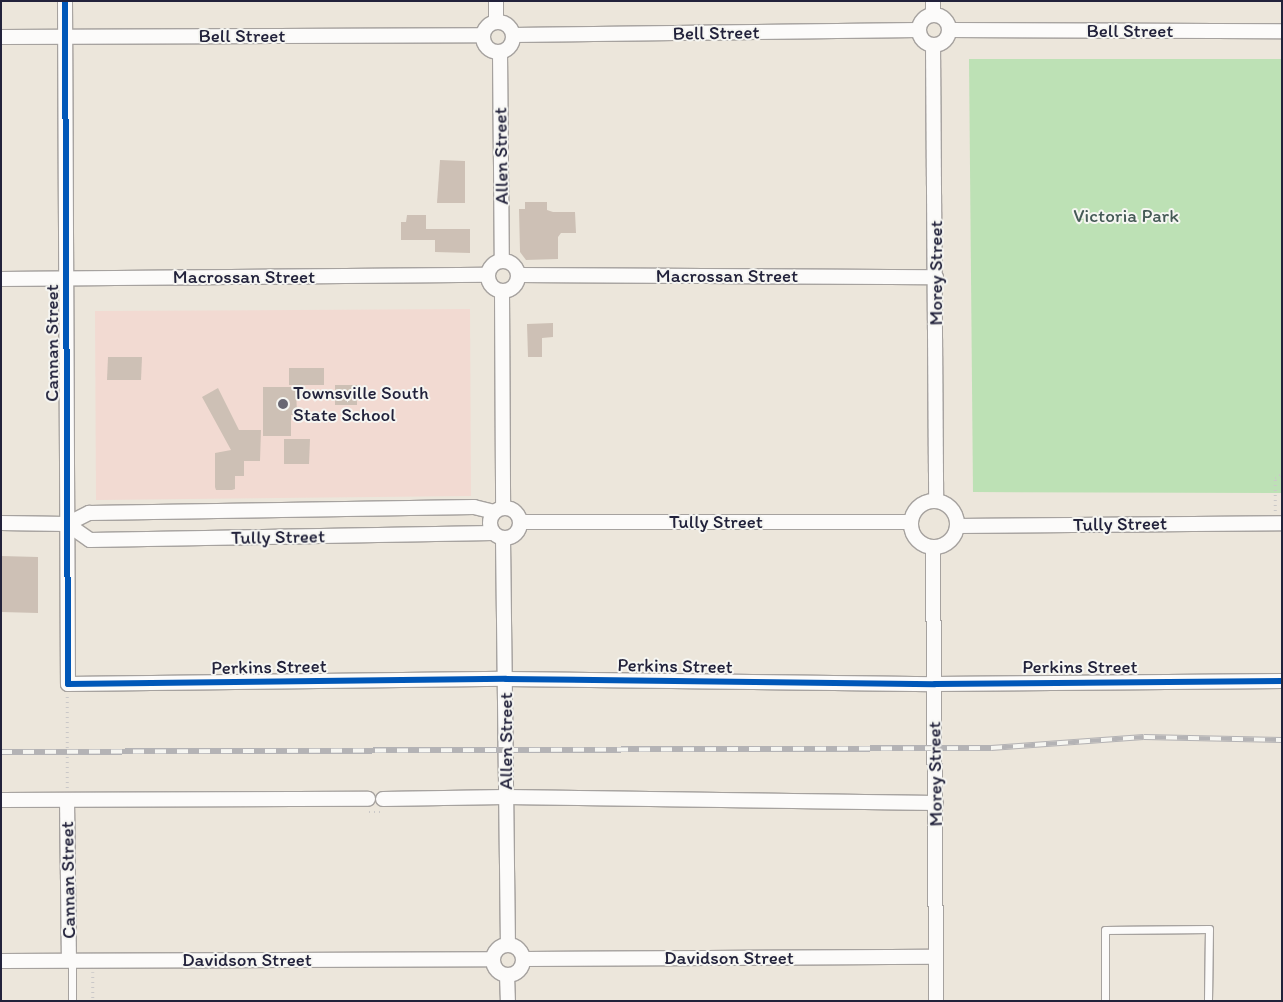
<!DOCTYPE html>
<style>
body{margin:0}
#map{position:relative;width:1283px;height:1002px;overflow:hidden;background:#ece6db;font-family:Itim,sans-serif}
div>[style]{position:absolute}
.built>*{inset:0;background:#f2dad2}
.green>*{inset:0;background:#bde1b5}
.building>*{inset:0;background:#cdc0b5}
.path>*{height:2.5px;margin-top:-1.25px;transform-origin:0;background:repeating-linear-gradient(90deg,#cac8c8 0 1px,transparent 0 5px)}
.roads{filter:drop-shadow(1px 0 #a6a29f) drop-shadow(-1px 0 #a6a29f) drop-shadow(0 1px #a6a29f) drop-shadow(0 -1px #a6a29f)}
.lane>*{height:7px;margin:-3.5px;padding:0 3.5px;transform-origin:3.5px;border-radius:3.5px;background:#fcfbfa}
.street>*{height:14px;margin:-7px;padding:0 7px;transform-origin:7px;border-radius:7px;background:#fcfbfa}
.street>.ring{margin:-7px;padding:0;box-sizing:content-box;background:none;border:14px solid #fcfbfa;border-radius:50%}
.rail>*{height:5.5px;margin-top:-2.75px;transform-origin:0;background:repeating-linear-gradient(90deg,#f6f6f2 0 11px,#b4b3b5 0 22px);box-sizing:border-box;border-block:1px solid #b4b3b5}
.cycleway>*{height:6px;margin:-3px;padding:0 3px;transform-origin:3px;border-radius:3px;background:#0057b8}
.dots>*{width:14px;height:14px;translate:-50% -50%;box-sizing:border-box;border:2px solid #f6f6f2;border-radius:50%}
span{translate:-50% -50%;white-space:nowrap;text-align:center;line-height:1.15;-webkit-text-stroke:4px #f6f6f2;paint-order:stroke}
.street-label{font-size:19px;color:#22223b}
.park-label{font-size:19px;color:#455a56}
.poi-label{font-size:19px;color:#22223b}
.left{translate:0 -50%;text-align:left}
.frame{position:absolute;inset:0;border:2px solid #22223b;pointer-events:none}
</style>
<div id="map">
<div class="built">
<div style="clip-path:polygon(470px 309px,471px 496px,96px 500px,95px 311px)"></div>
</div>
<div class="green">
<div style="clip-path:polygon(969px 59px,1282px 59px,1282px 493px,973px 492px)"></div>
</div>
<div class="building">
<div style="clip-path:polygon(440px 160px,465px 161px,465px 203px,437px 203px)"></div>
<div style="clip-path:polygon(525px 202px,547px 202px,547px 210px,553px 212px,575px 212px,576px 233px,561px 233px,558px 237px,558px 259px,526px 260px,520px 252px,519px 209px,525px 209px)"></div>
<div style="clip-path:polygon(407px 215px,426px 215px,426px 229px,470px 229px,470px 253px,435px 252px,435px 240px,401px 240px,401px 222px,406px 222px)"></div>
<div style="clip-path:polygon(553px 323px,553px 337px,542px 338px,542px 357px,528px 357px,527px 324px)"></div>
<div style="clip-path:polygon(108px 357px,142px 357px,141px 380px,107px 380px)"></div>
<div style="clip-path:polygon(289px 368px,324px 368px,324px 385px,289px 385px)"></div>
<div style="clip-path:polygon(335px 385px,357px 385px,357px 405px,335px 405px)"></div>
<div style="clip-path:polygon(263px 387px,296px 387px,297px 415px,291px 415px,291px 436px,263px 436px)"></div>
<div style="clip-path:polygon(218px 388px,239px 430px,261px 430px,260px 461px,244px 461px,244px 476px,235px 476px,235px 489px,232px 490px,216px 490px,215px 487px,215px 453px,231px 450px,202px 397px)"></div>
<div style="clip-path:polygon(284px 439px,310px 439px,309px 464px,284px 464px)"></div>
<div style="clip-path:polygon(1px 556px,38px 557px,38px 613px,1px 612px)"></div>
</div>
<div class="path">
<div style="left:1275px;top:511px;width:33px;rotate:-90deg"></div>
<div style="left:1275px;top:478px;width:8px;rotate:-30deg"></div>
<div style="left:67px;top:788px;width:92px;rotate:-90deg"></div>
<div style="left:369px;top:812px;width:12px"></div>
<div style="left:93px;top:972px;width:29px;rotate:90deg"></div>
</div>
<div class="roads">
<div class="lane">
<div style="left:72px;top:1001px;width:41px;rotate:-90deg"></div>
<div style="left:1105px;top:1001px;width:71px;rotate:-90deg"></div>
<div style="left:1105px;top:930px;width:104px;rotate:-0.6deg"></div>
<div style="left:1209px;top:929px;width:72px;rotate:90.8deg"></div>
</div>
<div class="street">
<div style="left:65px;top:1px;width:683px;rotate:89.75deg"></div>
<div style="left:68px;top:684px;width:438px;rotate:-0.7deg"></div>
<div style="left:506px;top:679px;width:429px;rotate:0.7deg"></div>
<div style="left:935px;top:684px;width:347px;rotate:-0.5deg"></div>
<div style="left:933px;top:1px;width:14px;rotate:90deg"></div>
<div class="ring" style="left:919px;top:15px;width:16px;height:16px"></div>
<div style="left:496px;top:21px;width:20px;rotate:-90deg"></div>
<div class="ring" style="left:483px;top:22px;width:16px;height:16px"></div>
<div style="left:949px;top:30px;width:333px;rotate:0.2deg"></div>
<div style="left:513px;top:35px;width:405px;rotate:-0.7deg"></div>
<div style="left:1px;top:37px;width:482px;rotate:-0.2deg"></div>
<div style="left:933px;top:46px;width:455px;rotate:89.6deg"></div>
<div style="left:500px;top:52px;width:209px;rotate:89.5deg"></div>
<div class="ring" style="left:488px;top:261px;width:16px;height:16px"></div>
<div style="left:518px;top:275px;width:418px;rotate:0.3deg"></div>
<div style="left:1px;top:279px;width:487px;rotate:-0.5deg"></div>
<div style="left:502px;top:291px;width:217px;rotate:89.7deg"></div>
<div class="ring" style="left:911px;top:501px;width:32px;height:32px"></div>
<div class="ring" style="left:490px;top:508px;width:16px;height:16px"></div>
<div style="left:520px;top:522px;width:391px"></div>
<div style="left:1px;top:523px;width:66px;rotate:0.9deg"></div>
<div style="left:67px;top:524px;width:25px;rotate:-27deg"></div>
<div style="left:89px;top:513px;width:385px;rotate:-0.9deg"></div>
<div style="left:474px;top:507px;width:21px;rotate:14deg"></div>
<div style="left:67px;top:524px;width:28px;rotate:35deg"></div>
<div style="left:90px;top:540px;width:403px;rotate:-1deg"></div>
<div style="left:957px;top:526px;width:325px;rotate:-0.5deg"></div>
<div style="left:503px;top:538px;width:406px;rotate:89.3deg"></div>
<div style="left:933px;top:547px;width:454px;rotate:89.6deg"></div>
<div style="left:383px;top:799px;width:124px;rotate:-0.9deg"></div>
<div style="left:507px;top:797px;width:429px;rotate:0.8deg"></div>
<div style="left:1px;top:800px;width:367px;rotate:-0.2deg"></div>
<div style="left:67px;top:800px;width:160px;rotate:89.3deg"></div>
<div class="ring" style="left:493px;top:945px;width:16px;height:16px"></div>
<div style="left:524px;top:959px;width:411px;rotate:-0.3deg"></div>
<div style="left:1px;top:961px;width:492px;rotate:-0.2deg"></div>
<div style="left:507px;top:975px;width:26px;rotate:88deg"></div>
</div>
</div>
<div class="rail">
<div style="left:1px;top:752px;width:990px;rotate:-0.23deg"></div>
<div style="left:991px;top:748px;width:153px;rotate:-4.1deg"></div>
<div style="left:1144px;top:737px;width:138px;rotate:1.2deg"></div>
</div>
<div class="cycleway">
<div style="left:65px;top:1px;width:683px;rotate:89.75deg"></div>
<div style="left:68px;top:684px;width:438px;rotate:-0.7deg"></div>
<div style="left:506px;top:679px;width:429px;rotate:0.7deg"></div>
<div style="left:935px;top:684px;width:347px;rotate:-0.5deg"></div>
</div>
<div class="dots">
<div style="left:283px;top:404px;background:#696773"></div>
</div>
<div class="street-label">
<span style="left:1130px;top:31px">Bell Street</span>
<span style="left:716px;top:33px;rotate:-1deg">Bell Street</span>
<span style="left:242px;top:36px">Bell Street</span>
<span style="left:501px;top:156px;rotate:-91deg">Allen Street</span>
<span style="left:936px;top:273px;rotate:-90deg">Morey Street</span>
<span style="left:727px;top:276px">Macrossan Street</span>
<span style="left:244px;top:277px">Macrossan Street</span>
<span style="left:52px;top:343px;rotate:-90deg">Cannan Street</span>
<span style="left:716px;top:522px">Tully Street</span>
<span style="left:1120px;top:524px;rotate:-1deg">Tully Street</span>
<span style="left:278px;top:537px;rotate:-1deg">Tully Street</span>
<span style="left:675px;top:666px;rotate:1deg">Perkins Street</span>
<span style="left:269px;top:667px;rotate:-1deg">Perkins Street</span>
<span style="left:1080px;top:667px">Perkins Street</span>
<span style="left:506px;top:741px;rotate:-90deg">Allen Street</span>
<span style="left:935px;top:774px;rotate:-91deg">Morey Street</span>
<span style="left:68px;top:880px;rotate:-91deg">Cannan Street</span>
<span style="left:729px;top:958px">Davidson Street</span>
<span style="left:247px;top:960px">Davidson Street</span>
</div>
<div class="park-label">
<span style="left:1126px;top:216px">Victoria Park</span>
</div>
<div class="poi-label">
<span class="left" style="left:293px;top:404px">Townsville South<br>State School</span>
</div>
<div class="frame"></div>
</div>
